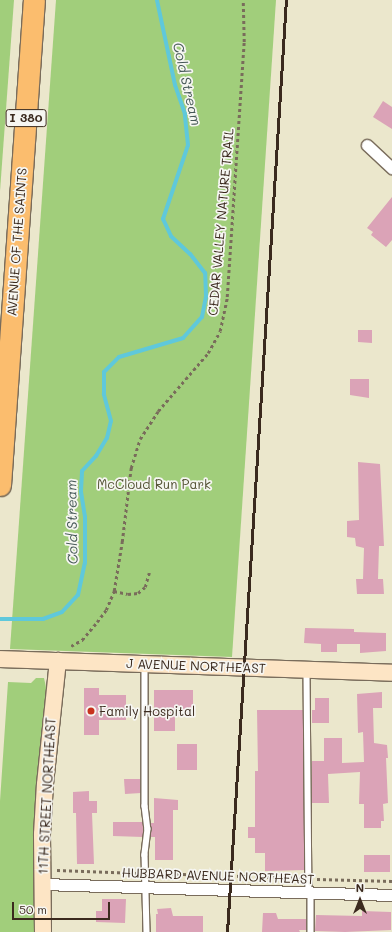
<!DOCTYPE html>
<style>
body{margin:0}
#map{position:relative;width:392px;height:932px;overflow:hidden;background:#ebe7cc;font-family:Mali,sans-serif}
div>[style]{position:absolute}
.green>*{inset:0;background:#a1ce7b}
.stream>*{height:4px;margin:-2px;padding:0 2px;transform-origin:2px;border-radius:2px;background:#5fc8db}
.building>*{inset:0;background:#dba3b7}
.path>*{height:2.5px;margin-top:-1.25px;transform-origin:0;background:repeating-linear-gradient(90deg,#796c5b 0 3px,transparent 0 6px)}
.roads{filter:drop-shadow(1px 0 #796c5b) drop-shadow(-1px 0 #796c5b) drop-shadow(0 1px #796c5b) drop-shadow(0 -1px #796c5b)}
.lane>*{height:5.5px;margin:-2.75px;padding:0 2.75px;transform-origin:2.75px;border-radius:2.75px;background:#fff}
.street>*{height:11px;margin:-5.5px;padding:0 5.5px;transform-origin:5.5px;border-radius:5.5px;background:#fff}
.secondary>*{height:16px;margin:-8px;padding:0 8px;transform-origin:8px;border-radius:8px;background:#fde5c5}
.highway>*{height:21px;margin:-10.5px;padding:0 10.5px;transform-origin:10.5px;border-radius:10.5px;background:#fbbd6e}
.rail>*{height:3px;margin:-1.5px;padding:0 1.5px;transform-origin:1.5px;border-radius:1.5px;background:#3b2a1e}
.dots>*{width:11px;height:11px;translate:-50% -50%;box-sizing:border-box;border:2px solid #f6f6f2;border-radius:50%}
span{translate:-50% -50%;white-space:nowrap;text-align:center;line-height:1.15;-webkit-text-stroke:3.5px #f6f6f2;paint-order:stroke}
.shield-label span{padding:1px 3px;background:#f6f6f2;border:1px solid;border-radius:3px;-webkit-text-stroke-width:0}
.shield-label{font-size:12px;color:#3b2a1e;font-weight:700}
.street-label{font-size:13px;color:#3b2a1e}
.park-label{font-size:13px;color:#545335}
.poi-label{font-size:13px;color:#3b2a1e}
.left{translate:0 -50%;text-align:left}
.water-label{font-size:14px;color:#465957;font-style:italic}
.north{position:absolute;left:340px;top:880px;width:40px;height:40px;-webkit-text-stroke:3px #f6f6f2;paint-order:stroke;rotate:0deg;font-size:11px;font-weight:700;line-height:16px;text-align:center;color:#3b2a1e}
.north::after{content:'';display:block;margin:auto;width:14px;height:18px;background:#3b2a1e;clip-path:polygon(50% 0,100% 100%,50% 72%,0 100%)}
.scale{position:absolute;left:12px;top:902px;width:98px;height:18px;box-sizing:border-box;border:2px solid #3b2a1e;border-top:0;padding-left:5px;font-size:12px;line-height:14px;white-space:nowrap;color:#3b2a1e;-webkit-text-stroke:3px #f6f6f2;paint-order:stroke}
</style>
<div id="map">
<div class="green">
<div style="clip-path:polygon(0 0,14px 0,0 191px)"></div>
<div style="clip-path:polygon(56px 0,276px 0,232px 657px,10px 649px)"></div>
<div style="clip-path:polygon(36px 678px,44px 678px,47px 692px,36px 808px,34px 868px,35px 932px,0 932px,0 801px,8px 682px,31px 683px)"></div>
</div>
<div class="stream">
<div style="left:0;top:619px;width:43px"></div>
<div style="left:43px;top:619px;width:20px;rotate:-20deg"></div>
<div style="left:62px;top:612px;width:23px;rotate:-47deg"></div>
<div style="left:78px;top:595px;width:33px;rotate:-78deg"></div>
<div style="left:85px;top:563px;width:46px;rotate:-90deg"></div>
<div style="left:85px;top:517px;width:26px;rotate:-99deg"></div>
<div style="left:81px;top:491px;width:20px;rotate:-87deg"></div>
<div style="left:82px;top:471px;width:21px;rotate:-47deg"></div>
<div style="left:96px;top:456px;width:21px;rotate:-59deg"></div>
<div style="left:107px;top:438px;width:17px;rotate:-77deg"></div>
<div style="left:111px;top:421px;width:28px;rotate:-105deg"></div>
<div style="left:104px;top:394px;width:22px;rotate:-90deg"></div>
<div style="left:104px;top:372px;width:21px;rotate:-45deg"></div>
<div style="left:119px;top:357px;width:67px;rotate:-16.5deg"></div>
<div style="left:183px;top:338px;width:28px;rotate:-48deg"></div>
<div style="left:202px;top:317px;width:21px;rotate:-79deg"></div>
<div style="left:206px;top:296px;width:23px;rotate:-92deg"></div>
<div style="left:205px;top:273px;width:24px;rotate:-128deg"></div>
<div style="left:190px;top:254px;width:26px;rotate:-137deg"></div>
<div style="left:171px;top:236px;width:19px;rotate:-115deg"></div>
<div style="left:163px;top:219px;width:78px;rotate:-71.3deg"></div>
<div style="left:188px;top:145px;width:31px;rotate:-96deg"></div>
<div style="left:185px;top:114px;width:31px;rotate:-109deg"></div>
<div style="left:175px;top:85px;width:87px;rotate:-102deg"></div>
</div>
<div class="building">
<div style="clip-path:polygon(383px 101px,392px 107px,392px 129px,373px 117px)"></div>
<div style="clip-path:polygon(392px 197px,392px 240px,386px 247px,371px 235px,373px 232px,367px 228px)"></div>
<div style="clip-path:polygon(358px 330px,372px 330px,372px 343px,358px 342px)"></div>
<div style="clip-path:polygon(350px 379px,369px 379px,369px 398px,350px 395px)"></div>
<div style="clip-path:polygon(358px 462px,380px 464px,384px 546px,379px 546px,378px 579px,383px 579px,384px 594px,357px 594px,356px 579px,363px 579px,364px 548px,356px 546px,355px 538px,347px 537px,347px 521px,359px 520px)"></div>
<div style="clip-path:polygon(305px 628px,354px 629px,354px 632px,386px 633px,386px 651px,360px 653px,360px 644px,337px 644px,337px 652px,321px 652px,321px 644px,304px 643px)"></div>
<div style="clip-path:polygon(84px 688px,99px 688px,99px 695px,126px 695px,126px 720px,99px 720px,99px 735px,84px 735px)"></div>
<div style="clip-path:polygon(154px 690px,193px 690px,193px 716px,175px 716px,175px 731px,154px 731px)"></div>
<div style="clip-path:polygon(382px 692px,382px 708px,373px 708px,374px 743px,387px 745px,388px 758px,386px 758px,388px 803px,383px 804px,384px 821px,381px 821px,381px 828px,364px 828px,364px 804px,359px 804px,360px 772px,328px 774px,329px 803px,312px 803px,312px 761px,324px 761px,324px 738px,342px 738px,342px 763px,364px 762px,363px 732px,358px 733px,357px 694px)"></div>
<div style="clip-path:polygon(315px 698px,329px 698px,329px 723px,312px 723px,312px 710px,315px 710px)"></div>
<div style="clip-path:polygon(257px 710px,303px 710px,305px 870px,265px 871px,265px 853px,255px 853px,255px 838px,248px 838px,248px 827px,255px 827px,255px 771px,258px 771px)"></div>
<div style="clip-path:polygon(177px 744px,197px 744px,197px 770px,177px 770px)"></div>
<div style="clip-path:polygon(124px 779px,140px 779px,141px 793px,125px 794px)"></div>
<div style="clip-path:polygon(89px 791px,89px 801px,97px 801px,97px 813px,92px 813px,94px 864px,77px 864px,76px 813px,73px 813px,73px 792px)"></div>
<div style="clip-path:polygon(154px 798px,178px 800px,178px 810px,173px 810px,173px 860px,155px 860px,155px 837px,151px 837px,151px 823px,154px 823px)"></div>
<div style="clip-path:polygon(113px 822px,143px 822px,143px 837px,113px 836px)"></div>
<div style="clip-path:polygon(364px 855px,390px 855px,390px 872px,364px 872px)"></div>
<div style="clip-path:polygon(102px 899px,126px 899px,125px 923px,96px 922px,96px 911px,102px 911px)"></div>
<div style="clip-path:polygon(171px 908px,173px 916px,203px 916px,203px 932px,156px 932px,156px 914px,158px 914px,157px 909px)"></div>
<div style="clip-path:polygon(362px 911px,391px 912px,391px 930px,345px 932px,315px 931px,316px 915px,362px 916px)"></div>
<div style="clip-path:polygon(263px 913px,276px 913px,278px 919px,307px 919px,307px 930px,299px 930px,300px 932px,262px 932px)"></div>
</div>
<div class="path">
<div style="left:114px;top:591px;width:14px;rotate:12deg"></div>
<div style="left:128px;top:594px;width:10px;rotate:-6deg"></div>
<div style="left:138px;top:593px;width:9px;rotate:-41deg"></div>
<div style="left:145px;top:587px;width:15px;rotate:-74deg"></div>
<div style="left:71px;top:646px;width:13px;rotate:-29deg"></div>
<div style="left:82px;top:640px;width:23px;rotate:-50deg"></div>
<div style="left:97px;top:622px;width:15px;rotate:-53deg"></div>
<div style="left:106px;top:610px;width:21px;rotate:-67deg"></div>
<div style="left:114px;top:591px;width:50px;rotate:-80.7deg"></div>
<div style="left:122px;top:542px;width:75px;rotate:-83.1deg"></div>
<div style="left:131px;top:468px;width:30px;rotate:-73deg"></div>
<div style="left:140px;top:439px;width:33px;rotate:-57deg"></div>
<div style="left:158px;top:411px;width:77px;rotate:-49.2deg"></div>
<div style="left:208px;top:353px;width:25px;rotate:-61deg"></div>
<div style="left:220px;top:331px;width:35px;rotate:-78deg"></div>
<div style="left:227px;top:297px;width:256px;rotate:-86.2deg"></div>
<div style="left:244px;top:42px;width:42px;rotate:-91.4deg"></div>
<div style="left:57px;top:870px;width:81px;rotate:2.1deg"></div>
<div style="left:153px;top:873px;width:149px;rotate:1.9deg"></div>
<div style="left:317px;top:879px;width:75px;rotate:1.5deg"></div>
</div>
<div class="roads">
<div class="lane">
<div style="left:145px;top:665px;width:141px;rotate:90deg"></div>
<div style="left:145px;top:806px;width:23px;rotate:83deg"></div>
<div style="left:148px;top:829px;width:26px;rotate:97deg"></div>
<div style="left:145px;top:855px;width:77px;rotate:88.5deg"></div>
<div style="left:307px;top:672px;width:221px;rotate:89.5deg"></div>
<div style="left:311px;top:894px;width:38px;rotate:90deg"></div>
</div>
<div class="street">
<div style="left:367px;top:145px;width:34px;rotate:43deg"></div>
<div style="left:42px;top:884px;width:350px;rotate:1.8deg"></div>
</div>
<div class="secondary">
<div style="left:0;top:659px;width:392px;rotate:2deg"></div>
<div style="left:43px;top:932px;width:98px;rotate:-90.6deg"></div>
<div style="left:42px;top:834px;width:50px;rotate:-86.6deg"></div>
<div style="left:45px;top:784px;width:124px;rotate:-84deg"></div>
</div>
<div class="highway">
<div style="left:0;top:485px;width:486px;rotate:-86deg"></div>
</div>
</div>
<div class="rail">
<div style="left:227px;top:932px;width:934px;rotate:-86.38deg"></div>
</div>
<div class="dots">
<div style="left:91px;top:711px;background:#c8321e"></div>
</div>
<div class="shield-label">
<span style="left:26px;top:118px">I 380</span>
</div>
<div class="street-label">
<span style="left:221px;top:222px;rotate:-85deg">CEDAR VALLEY NATURE TRAIL</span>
<span style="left:17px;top:242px;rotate:-86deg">AVENUE OF THE SAINTS</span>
<span style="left:196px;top:666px;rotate:2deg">J AVENUE NORTHEAST</span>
<span style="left:47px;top:796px;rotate:-87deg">11TH STREET NORTHEAST</span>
<span style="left:218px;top:876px;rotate:2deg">HUBBARD AVENUE NORTHEAST</span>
</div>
<div class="park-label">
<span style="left:154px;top:484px">McCloud Run Park</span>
</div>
<div class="poi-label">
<span class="left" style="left:99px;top:711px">Family Hospital</span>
</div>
<div class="water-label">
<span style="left:187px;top:84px;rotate:77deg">Cold Stream</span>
<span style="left:72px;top:522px;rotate:-91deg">Cold Stream</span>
</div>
<div class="north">N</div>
<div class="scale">50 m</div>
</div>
